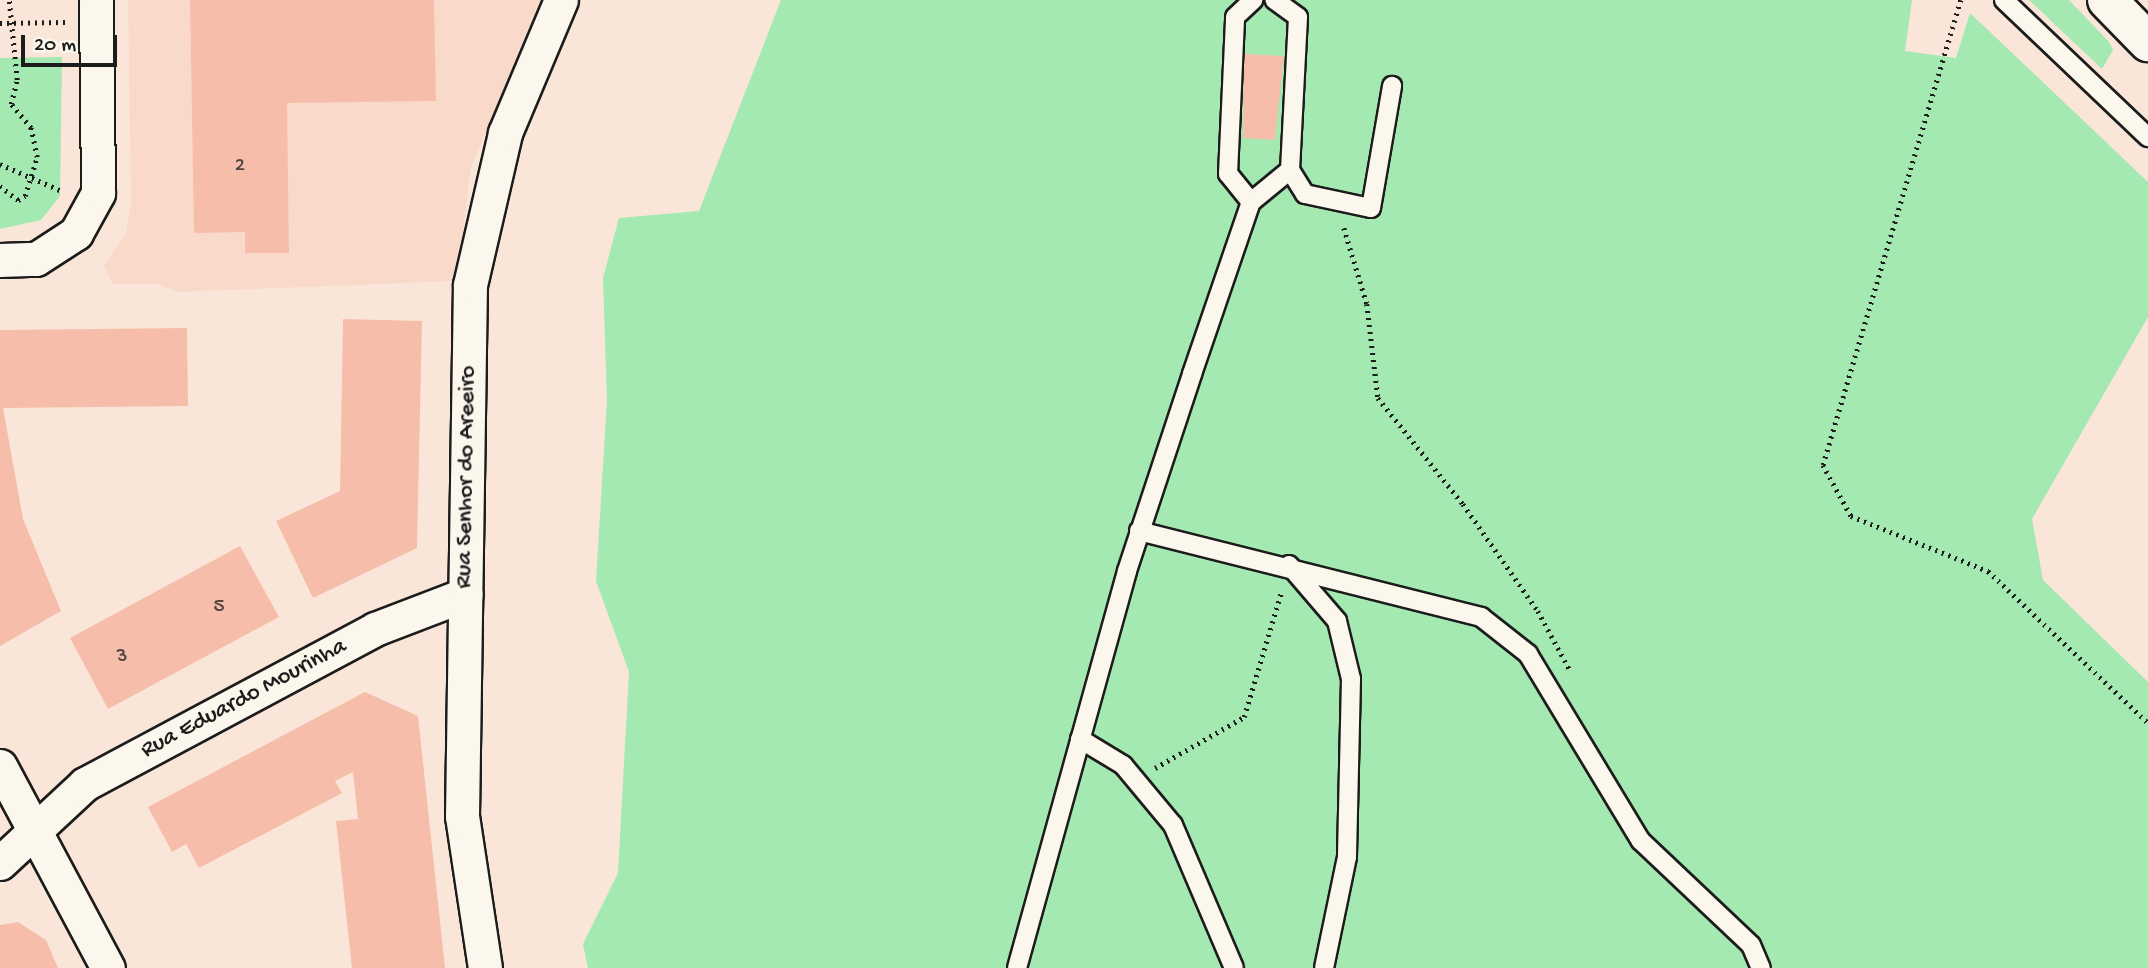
<!DOCTYPE html>
<style>
body{margin:0}
#map{position:relative;width:2148px;height:968px;overflow:hidden;background:#fae6d8;font-family:"Gochi Hand",sans-serif}
div>[style]{position:absolute}
.built>*{inset:0;background:#f9daca}
.green>*{inset:0;background:#a4e8b2}
.building>*{inset:0;background:#f6beaa}
.path>*{height:4.5px;margin-top:-2.25px;transform-origin:0;background:repeating-linear-gradient(90deg,#1c1c1c 0 2px,transparent 0 7px)}
.roads{filter:drop-shadow(2px 0 #1c1c1c) drop-shadow(-2px 0 #1c1c1c) drop-shadow(0 2px #1c1c1c) drop-shadow(0 -2px #1c1c1c)}
.lane>*{height:18px;margin:-9px;padding:0 9px;transform-origin:9px;border-radius:9px;background:#fbf7ec}
.street>*{height:33px;margin:-16.5px;padding:0 16.5px;transform-origin:16.5px;border-radius:16.5px;background:#fbf7ec}
.secondary>*{height:38px;margin:-19px;padding:0 19px;transform-origin:19px;border-radius:19px;background:#fbf7ec}
span{translate:-50% -50%;white-space:nowrap;text-align:center;line-height:1.15;-webkit-text-stroke:5px #fbf7ec;paint-order:stroke}
.number-label{font-size:21px;color:#524440}
.number-label span{-webkit-text-stroke-width:0}
.street-label{font-size:24px;color:#1c1c1c}
.scale{position:absolute;left:21px;top:35px;width:96px;height:32px;box-sizing:border-box;border:4px solid #1c1c1c;border-top:0;padding-left:9px;font-size:21px;line-height:24px;white-space:nowrap;color:#1c1c1c;-webkit-text-stroke:5px #fbf7ec;paint-order:stroke}
</style>
<div id="map">
<div class="built">
<div style="clip-path:polygon(128px 0,540px 0,471px 167px,457px 281px,179px 292px,156px 284px,113px 284px,104px 266px,126px 233px,131px 202px)"></div>
</div>
<div class="green">
<div style="clip-path:polygon(781px 0,1912px 0,1905px 51px,1956px 58px,1970px 13px,2148px 182px,2148px 317px,2032px 519px,2043px 580px,2148px 682px,2148px 968px,588px 968px,583px 944px,618px 873px,629px 672px,596px 581px,607px 401px,603px 278px,619px 218px,699px 211px)"></div>
<div style="clip-path:polygon(2029px 0,2069px 0,2109px 42px,2113px 50px,2102px 69px)"></div>
<div style="clip-path:polygon(62px 57px,60px 196px,41px 220px,0 229px,0 58px)"></div>
</div>
<div class="building">
<div style="clip-path:polygon(190px 0,434px 0,436px 101px,287px 103px,289px 253px,245px 253px,245px 232px,194px 233px)"></div>
<div style="clip-path:polygon(1244px 54px,1284px 56px,1275px 140px,1243px 138px)"></div>
<div style="clip-path:polygon(343px 319px,422px 321px,417px 548px,313px 598px,276px 521px,340px 491px)"></div>
<div style="clip-path:polygon(187px 328px,188px 406px,3px 408px,23px 519px,61px 611px,0 646px,0 330px)"></div>
<div style="clip-path:polygon(240px 546px,279px 617px,108px 709px,70px 638px)"></div>
<div style="clip-path:polygon(365px 692px,418px 716px,445px 968px,352px 968px,336px 821px,358px 819px,353px 772px,335px 781px,342px 793px,199px 868px,186px 844px,172px 852px,148px 807px)"></div>
<div style="clip-path:polygon(18px 922px,46px 940px,58px 968px,0 968px,0 925px)"></div>
</div>
<div class="path">
<div style="left:1961px;top:0;width:485px;rotate:106.5deg"></div>
<div style="left:1823px;top:465px;width:58px;rotate:61.2deg"></div>
<div style="left:1851px;top:516px;width:148px;rotate:21.9deg"></div>
<div style="left:1988px;top:571px;width:221px;rotate:43.5deg"></div>
<div style="left:0;top:23px;width:65px;rotate:-0.9deg"></div>
<div style="left:0;top:164px;width:68px;rotate:23.5deg"></div>
<div style="left:0;top:186px;width:23px;rotate:38deg"></div>
<div style="left:18px;top:200px;width:8px;rotate:-30deg"></div>
<div style="left:25px;top:196px;width:41px;rotate:-72.9deg"></div>
<div style="left:37px;top:157px;width:30px;rotate:-102deg"></div>
<div style="left:31px;top:128px;width:31px;rotate:-130deg"></div>
<div style="left:11px;top:104px;width:25px;rotate:-76deg"></div>
<div style="left:17px;top:80px;width:80px;rotate:-95.7deg"></div>
<div style="left:1344px;top:228px;width:79px;rotate:73.2deg"></div>
<div style="left:1367px;top:304px;width:95px;rotate:83.3deg"></div>
<div style="left:1378px;top:398px;width:136px;rotate:51.3deg"></div>
<div style="left:1463px;top:504px;width:131px;rotate:55deg"></div>
<div style="left:1538px;top:611px;width:69px;rotate:61.6deg"></div>
<div style="left:1155px;top:768px;width:103px;rotate:-29.8deg"></div>
<div style="left:1244px;top:717px;width:129px;rotate:-73.4deg"></div>
</div>
<div class="roads">
<div class="lane">
<div style="left:2004px;top:0;width:199px;rotate:43.6deg"></div>
<div style="left:1290px;top:170px;width:28px;rotate:58deg"></div>
<div style="left:1305px;top:194px;width:67px;rotate:12deg"></div>
<div style="left:1371px;top:208px;width:124px;rotate:-80.2deg"></div>
<div style="left:1251px;top:202px;width:36px;rotate:-129deg"></div>
<div style="left:1228px;top:174px;width:157px;rotate:-87.4deg"></div>
<div style="left:1235px;top:17px;width:25px;rotate:-43deg"></div>
<div style="left:1139px;top:531px;width:353px;rotate:14.1deg"></div>
<div style="left:1481px;top:617px;width:60px;rotate:38.2deg"></div>
<div style="left:1528px;top:654px;width:218px;rotate:58.9deg"></div>
<div style="left:1641px;top:841px;width:151px;rotate:43.4deg"></div>
<div style="left:1751px;top:945px;width:25px;rotate:67deg"></div>
<div style="left:1289px;top:565px;width:74px;rotate:49.4deg"></div>
<div style="left:1337px;top:621px;width:60px;rotate:76.4deg"></div>
<div style="left:1351px;top:679px;width:178px;rotate:91.3deg"></div>
<div style="left:1347px;top:857px;width:113px;rotate:101.7deg"></div>
<div style="left:1080px;top:739px;width:50px;rotate:31.2deg"></div>
<div style="left:1123px;top:765px;width:78px;rotate:50.2deg"></div>
<div style="left:1173px;top:825px;width:155px;rotate:66.9deg"></div>
<div style="left:1017px;top:968px;width:412px;rotate:-74.5deg"></div>
<div style="left:1127px;top:571px;width:207px;rotate:-71.7deg"></div>
<div style="left:1192px;top:374px;width:182px;rotate:-71.1deg"></div>
<div style="left:1251px;top:202px;width:50px;rotate:-39.4deg"></div>
<div style="left:1290px;top:170px;width:153px;rotate:-87deg"></div>
<div style="left:1298px;top:17px;width:29px;rotate:-144deg"></div>
</div>
<div class="street">
<div style="left:0;top:260px;width:36px;rotate:-2deg"></div>
<div style="left:36px;top:259px;width:48px;rotate:-33deg"></div>
<div style="left:76px;top:233px;width:46px;rotate:-61.2deg"></div>
<div style="left:98px;top:193px;width:193px;rotate:-90.6deg"></div>
<div style="left:0;top:766px;width:229px;rotate:61.9deg"></div>
<div style="left:0;top:863px;width:116px;rotate:-42.9deg"></div>
<div style="left:85px;top:784px;width:329px;rotate:-28.1deg"></div>
<div style="left:375px;top:629px;width:97px;rotate:-21deg"></div>
<div style="left:485px;top:968px;width:154px;rotate:-98.6deg"></div>
<div style="left:462px;top:816px;width:531px;rotate:-89.14deg"></div>
<div style="left:470px;top:285px;width:156px;rotate:-77deg"></div>
<div style="left:505px;top:133px;width:144px;rotate:-67.2deg"></div>
</div>
<div class="secondary">
<div style="left:2107px;top:0;width:59px;rotate:45.7deg"></div>
</div>
</div>
<div class="number-label">
<span style="left:240px;top:167px">2</span>
<span style="left:219px;top:608px">5</span>
<span style="left:122px;top:658px">3</span>
</div>
<div class="street-label">
<span style="left:467px;top:477px;rotate:-89deg">Rua Senhor do Areeiro</span>
<span style="left:244px;top:699px;rotate:-28deg">Rua Eduardo Mourinha</span>
</div>
<div class="scale">20 m</div>
</div>
